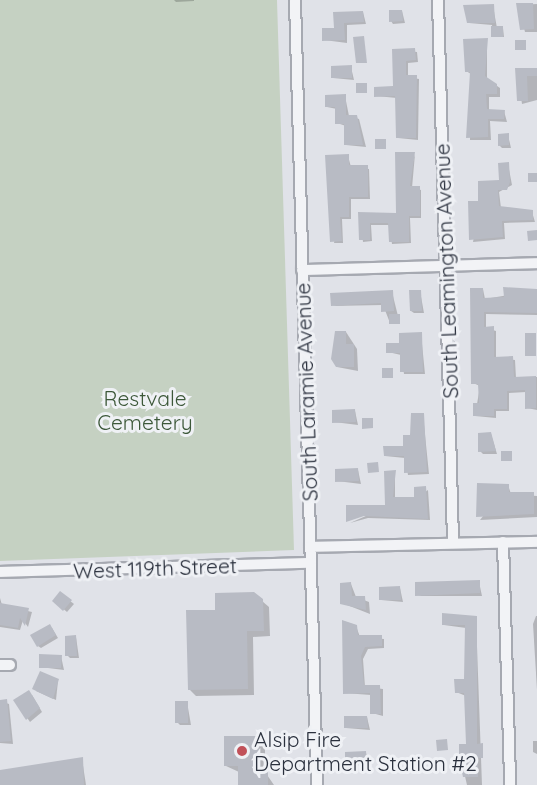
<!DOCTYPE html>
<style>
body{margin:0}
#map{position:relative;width:537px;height:785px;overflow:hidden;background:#e0e2e8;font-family:Quicksand,sans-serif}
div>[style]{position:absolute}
.green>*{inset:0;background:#c5d1c2}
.shadow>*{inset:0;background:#0003}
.building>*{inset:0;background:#b8bbc4}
.roads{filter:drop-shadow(2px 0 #a6a9b1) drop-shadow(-2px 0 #a6a9b1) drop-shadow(0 2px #a6a9b1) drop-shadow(0 -2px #a6a9b1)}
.minor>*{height:10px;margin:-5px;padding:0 5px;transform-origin:5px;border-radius:5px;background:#f2f3f6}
.dots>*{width:16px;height:16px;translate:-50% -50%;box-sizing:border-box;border:3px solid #eff1f5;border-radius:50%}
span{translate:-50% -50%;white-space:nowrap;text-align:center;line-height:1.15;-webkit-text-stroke:6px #eff1f5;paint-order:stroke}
.street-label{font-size:21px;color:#2a303d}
.park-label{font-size:21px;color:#3c5839}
.poi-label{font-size:21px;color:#2a303d}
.left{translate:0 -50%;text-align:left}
</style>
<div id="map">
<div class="green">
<div style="clip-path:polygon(0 0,277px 0,294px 550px,0 561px)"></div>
</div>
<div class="shadow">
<div style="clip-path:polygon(174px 0,194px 0,194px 1px,176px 2px)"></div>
<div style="clip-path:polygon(537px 4px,537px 32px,525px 32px,518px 5px)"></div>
<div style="clip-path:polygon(493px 6px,497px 28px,503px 28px,504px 37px,493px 37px,492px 25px,469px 23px)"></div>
<div style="clip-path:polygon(402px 11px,405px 23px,393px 24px,391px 21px)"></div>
<div style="clip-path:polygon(363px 12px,366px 24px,347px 25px,347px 43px,324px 40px,335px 29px,335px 13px)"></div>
<div style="clip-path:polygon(487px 39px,487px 79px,500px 88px,500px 97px,489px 97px,489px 111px,504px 111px,507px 122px,490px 121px,491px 140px,470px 140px,471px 74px,466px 71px)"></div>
<div style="clip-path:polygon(394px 50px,417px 52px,418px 62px,408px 63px,408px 77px,419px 79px,418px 140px,398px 138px,397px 98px,376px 96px,395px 88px)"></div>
<div style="clip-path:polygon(351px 67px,354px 80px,333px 78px)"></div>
<div style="clip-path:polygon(537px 69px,537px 100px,522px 104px,517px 70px)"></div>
<div style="clip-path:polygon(345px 96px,349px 116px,359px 119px,366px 147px,346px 145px,346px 126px,337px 123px,337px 109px,327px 107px)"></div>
<div style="clip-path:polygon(508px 135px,511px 148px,502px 148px,499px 145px)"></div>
<div style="clip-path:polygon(415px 154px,412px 188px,421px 190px,421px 218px,410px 218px,411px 243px,392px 244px,389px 225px,371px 225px,372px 241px,363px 242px,360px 213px,398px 214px)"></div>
<div style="clip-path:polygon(348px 156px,351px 167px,369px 169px,370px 199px,351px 199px,351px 219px,342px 219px,343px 243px,334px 243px)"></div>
<div style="clip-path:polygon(508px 164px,512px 185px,499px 192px,501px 208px,532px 212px,535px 222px,504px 223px,505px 239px,473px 242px,480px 202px,501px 182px)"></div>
<div style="clip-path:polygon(483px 289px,485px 299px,537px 290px,537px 315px,486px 314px,486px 328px,496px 331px,496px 358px,515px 360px,516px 378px,537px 377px,537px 410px,527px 408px,526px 392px,509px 393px,509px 411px,496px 411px,496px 418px,475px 416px,480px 386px,473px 383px)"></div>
<div style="clip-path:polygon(420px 291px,424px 313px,414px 313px,411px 311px)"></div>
<div style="clip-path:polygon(392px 292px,400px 324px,390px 323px,383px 305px,332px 306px)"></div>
<div style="clip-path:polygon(336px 332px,346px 332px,357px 349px,358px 371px,337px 367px)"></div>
<div style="clip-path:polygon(421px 334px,425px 374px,404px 374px,401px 355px,388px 352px)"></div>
<div style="clip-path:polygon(355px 411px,358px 425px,334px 422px)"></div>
<div style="clip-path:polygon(423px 415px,429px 474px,408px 475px,405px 458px,385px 456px,404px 447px)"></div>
<div style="clip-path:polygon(491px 434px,497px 454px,483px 454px,480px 451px)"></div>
<div style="clip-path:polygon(358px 470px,361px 484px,337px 481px)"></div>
<div style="clip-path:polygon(395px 472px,395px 498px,416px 498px,428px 490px,430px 520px,368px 518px,350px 523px,386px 507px)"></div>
<div style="clip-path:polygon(508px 485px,511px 494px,537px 496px,537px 517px,480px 520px)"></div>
<div style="clip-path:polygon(479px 582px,482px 596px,417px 596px)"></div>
<div style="clip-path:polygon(351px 584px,356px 597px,369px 602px,370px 614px,342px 603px)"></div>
<div style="clip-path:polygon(400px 588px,403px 602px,381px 600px)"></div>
<div style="clip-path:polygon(60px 593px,74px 604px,67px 612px,54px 601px)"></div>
<div style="clip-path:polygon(0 598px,2px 605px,32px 612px,28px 627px,23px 620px,20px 630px,0 627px)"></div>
<div style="clip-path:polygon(262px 601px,269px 607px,270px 636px,253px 637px,254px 695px,196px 696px,190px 690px,217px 611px)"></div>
<div style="clip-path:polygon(536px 616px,537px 616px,537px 690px,533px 624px)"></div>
<div style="clip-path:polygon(476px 618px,482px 785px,467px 785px,461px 759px,467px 745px,466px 696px,456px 692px,466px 680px,466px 628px,444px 625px)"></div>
<div style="clip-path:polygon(356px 626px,360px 637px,384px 639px,384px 648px,368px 649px,363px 659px,365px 687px,383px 689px,383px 716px,372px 713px,371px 695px,344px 693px)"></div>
<div style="clip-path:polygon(52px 628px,58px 638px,41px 648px,38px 646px)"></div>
<div style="clip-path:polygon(76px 637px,79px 658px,70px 658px,67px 655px)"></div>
<div style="clip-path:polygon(61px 656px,64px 670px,40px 667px)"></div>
<div style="clip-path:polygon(58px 681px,56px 700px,36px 691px)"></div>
<div style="clip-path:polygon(32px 695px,42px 712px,30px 722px,15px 700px)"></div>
<div style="clip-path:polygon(0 701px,9px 704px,13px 744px,0 743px)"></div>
<div style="clip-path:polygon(187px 702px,191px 725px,180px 725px,177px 722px)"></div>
<div style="clip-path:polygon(367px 717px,370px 730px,346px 728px)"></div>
<div style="clip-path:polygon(259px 738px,265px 744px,265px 772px,274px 785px,240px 785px,239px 772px,226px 766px)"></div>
<div style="clip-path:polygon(533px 741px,537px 741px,537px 754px,533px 752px)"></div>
<div style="clip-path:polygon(366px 753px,369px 767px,347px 764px)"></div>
<div style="clip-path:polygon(82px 759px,86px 785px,0 785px,0 771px)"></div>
</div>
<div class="building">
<div style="clip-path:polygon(516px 3px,533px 3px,534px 29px,520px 30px)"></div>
<div style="clip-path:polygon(494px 4px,495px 23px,467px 23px,463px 5px)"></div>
<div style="clip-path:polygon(389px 10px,402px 10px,403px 21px,389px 22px)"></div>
<div style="clip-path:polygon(363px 11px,364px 22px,344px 23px,345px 40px,322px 41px,322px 28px,334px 28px,333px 12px)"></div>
<div style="clip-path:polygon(491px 26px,503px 26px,503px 37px,491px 37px)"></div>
<div style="clip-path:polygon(364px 36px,367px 63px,356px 63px,353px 37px)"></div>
<div style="clip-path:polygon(488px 38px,485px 76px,497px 84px,497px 94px,486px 94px,487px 109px,505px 110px,504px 119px,488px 119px,488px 137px,466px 138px,470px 72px,465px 72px,463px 39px)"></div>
<div style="clip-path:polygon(515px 40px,526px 40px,526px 50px,515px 50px)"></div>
<div style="clip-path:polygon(415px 48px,416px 60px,406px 61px,406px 75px,417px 75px,416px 138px,396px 138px,395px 96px,374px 97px,374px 87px,393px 86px,392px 49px)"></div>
<div style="clip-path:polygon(352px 65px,352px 78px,331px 78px,331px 66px)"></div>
<div style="clip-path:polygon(515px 68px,537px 68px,537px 76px,527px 76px,528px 101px,517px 101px)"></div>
<div style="clip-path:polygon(356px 83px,367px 83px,367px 93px,356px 93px)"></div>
<div style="clip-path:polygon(346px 94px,346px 115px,357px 115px,363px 145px,344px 145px,344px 124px,335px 124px,335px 107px,325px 107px,325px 95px)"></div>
<div style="clip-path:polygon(509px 133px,509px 145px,498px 146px,498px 134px)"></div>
<div style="clip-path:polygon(375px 139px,386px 139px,386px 149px,375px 149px)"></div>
<div style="clip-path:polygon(395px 152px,415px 152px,410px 186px,420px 186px,420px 216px,409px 216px,409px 242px,389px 242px,388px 223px,370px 223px,370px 240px,359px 240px,358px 212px,396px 213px)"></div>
<div style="clip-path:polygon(349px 154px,349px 165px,368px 165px,368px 197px,349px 197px,349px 217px,340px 217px,342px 241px,330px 242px,325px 155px)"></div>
<div style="clip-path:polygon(509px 162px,510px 182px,507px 190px,498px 190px,499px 206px,533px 210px,533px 220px,502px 221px,503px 237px,469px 240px,468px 201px,478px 201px,478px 181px,499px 180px,498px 163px)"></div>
<div style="clip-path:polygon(528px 173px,537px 173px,537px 182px,528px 182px)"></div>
<div style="clip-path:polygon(537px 230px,537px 240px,528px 241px,527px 231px)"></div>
<div style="clip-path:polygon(503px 287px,537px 289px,537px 313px,484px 312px,484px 327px,494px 326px,494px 357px,513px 356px,514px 377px,536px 376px,536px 408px,525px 409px,525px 390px,507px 391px,507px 409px,494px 409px,494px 416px,473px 416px,473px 403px,479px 403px,478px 384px,471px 384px,470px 288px,483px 288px,483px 298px,504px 297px)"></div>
<div style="clip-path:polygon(393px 290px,394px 311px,381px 312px,381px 303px,331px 306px,330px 293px)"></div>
<div style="clip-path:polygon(409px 290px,421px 290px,422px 311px,410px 311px)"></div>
<div style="clip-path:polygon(389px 314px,400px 314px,400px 324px,389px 324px)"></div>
<div style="clip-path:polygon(335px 331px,346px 331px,346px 344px,354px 344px,354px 367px,336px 367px,331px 359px)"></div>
<div style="clip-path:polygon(422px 332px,423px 372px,400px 372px,400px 353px,386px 353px,386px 343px,399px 343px,399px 333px)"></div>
<div style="clip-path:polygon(525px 333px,536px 333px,536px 356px,525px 356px)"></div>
<div style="clip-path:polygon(382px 368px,393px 368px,393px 378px,382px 378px)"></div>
<div style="clip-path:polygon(355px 409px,356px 422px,332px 423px,332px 410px)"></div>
<div style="clip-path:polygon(411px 413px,424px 413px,427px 472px,404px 473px,404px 456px,384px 456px,383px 446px,403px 446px,403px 435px,410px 435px)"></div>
<div style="clip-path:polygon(362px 418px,373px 418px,373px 428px,362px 429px)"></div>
<div style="clip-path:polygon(491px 432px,496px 451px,478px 452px,478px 433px)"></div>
<div style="clip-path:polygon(501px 451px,512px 451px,512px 461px,501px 461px)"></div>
<div style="clip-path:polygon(378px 462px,379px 472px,368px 473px,367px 463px)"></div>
<div style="clip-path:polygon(358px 468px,359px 481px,335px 482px,335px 469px)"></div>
<div style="clip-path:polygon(396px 470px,393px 497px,414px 497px,414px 487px,426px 486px,428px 519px,364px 516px,346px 522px,346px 505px,385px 505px,384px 471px)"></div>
<div style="clip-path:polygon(477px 483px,509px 484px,509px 492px,534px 492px,534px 514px,476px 517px)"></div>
<div style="clip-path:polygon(480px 580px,480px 593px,415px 596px,415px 582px)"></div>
<div style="clip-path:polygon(351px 582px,352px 596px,365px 596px,366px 610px,340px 604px,340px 583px)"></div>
<div style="clip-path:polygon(400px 586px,401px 600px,379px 600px,379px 587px)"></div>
<div style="clip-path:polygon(60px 591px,72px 600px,63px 611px,52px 601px)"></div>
<div style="clip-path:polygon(254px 592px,263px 599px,264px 631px,247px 631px,248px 689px,188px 690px,186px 610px,215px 610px,215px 593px)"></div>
<div style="clip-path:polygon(0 603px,29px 608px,25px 626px,20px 618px,18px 628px,0 625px)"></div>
<div style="clip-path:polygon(442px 613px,477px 616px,477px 744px,483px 743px,483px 758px,478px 758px,478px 777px,463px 777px,459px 759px,459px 744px,466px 744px,464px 693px,455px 693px,454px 679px,464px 679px,465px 625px,442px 625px)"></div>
<div style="clip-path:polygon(342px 620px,357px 625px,358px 635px,382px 635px,382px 646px,365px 647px,361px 656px,364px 685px,380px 685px,381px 714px,370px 714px,370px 693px,343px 694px)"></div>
<div style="clip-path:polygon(50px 624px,56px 635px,37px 647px,30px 635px)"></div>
<div style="clip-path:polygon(76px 635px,77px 656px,65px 656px,65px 636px)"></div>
<div style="clip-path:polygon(39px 654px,62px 655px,61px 668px,39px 668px)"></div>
<div style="clip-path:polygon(40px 671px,59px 679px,53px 699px,32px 689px)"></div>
<div style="clip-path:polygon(29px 690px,40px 708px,26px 720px,13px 700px)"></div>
<div style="clip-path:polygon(7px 699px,11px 741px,0 742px,0 700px)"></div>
<div style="clip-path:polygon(175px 701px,188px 701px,188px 723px,175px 723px)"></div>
<div style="clip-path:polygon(344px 716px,367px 716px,368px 728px,344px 728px)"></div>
<div style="clip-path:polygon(224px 736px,259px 736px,259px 771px,268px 771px,268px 785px,238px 785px,238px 766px,224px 766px)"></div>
<div style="clip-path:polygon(447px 739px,448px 750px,437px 751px,436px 740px)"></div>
<div style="clip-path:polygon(366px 751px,367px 764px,345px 765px,345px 752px)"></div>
<div style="clip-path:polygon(83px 757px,84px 785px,0 785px,0 770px)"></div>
</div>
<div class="roads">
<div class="minor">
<div style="left:295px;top:0;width:785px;rotate:88.39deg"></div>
<div style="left:438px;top:0;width:542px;rotate:88.41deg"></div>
<div style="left:302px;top:270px;width:235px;rotate:-1.7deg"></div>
<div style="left:503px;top:542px;width:243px;rotate:88.3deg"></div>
<div style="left:310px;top:547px;width:227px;rotate:-1.3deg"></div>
<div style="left:0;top:572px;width:311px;rotate:-1.7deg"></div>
<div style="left:0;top:665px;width:10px"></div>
</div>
</div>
<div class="dots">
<div style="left:242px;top:751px;background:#c15159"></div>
</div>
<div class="street-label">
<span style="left:446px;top:271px;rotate:-92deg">South Leamington Avenue</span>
<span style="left:306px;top:392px;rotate:-92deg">South Laramie Avenue</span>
<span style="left:155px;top:568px;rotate:-2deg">West 119th Street</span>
</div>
<div class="park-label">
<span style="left:145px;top:410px">Restvale<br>Cemetery</span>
</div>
<div class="poi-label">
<span class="left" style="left:254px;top:751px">Alsip Fire<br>Department Station #2</span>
</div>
</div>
